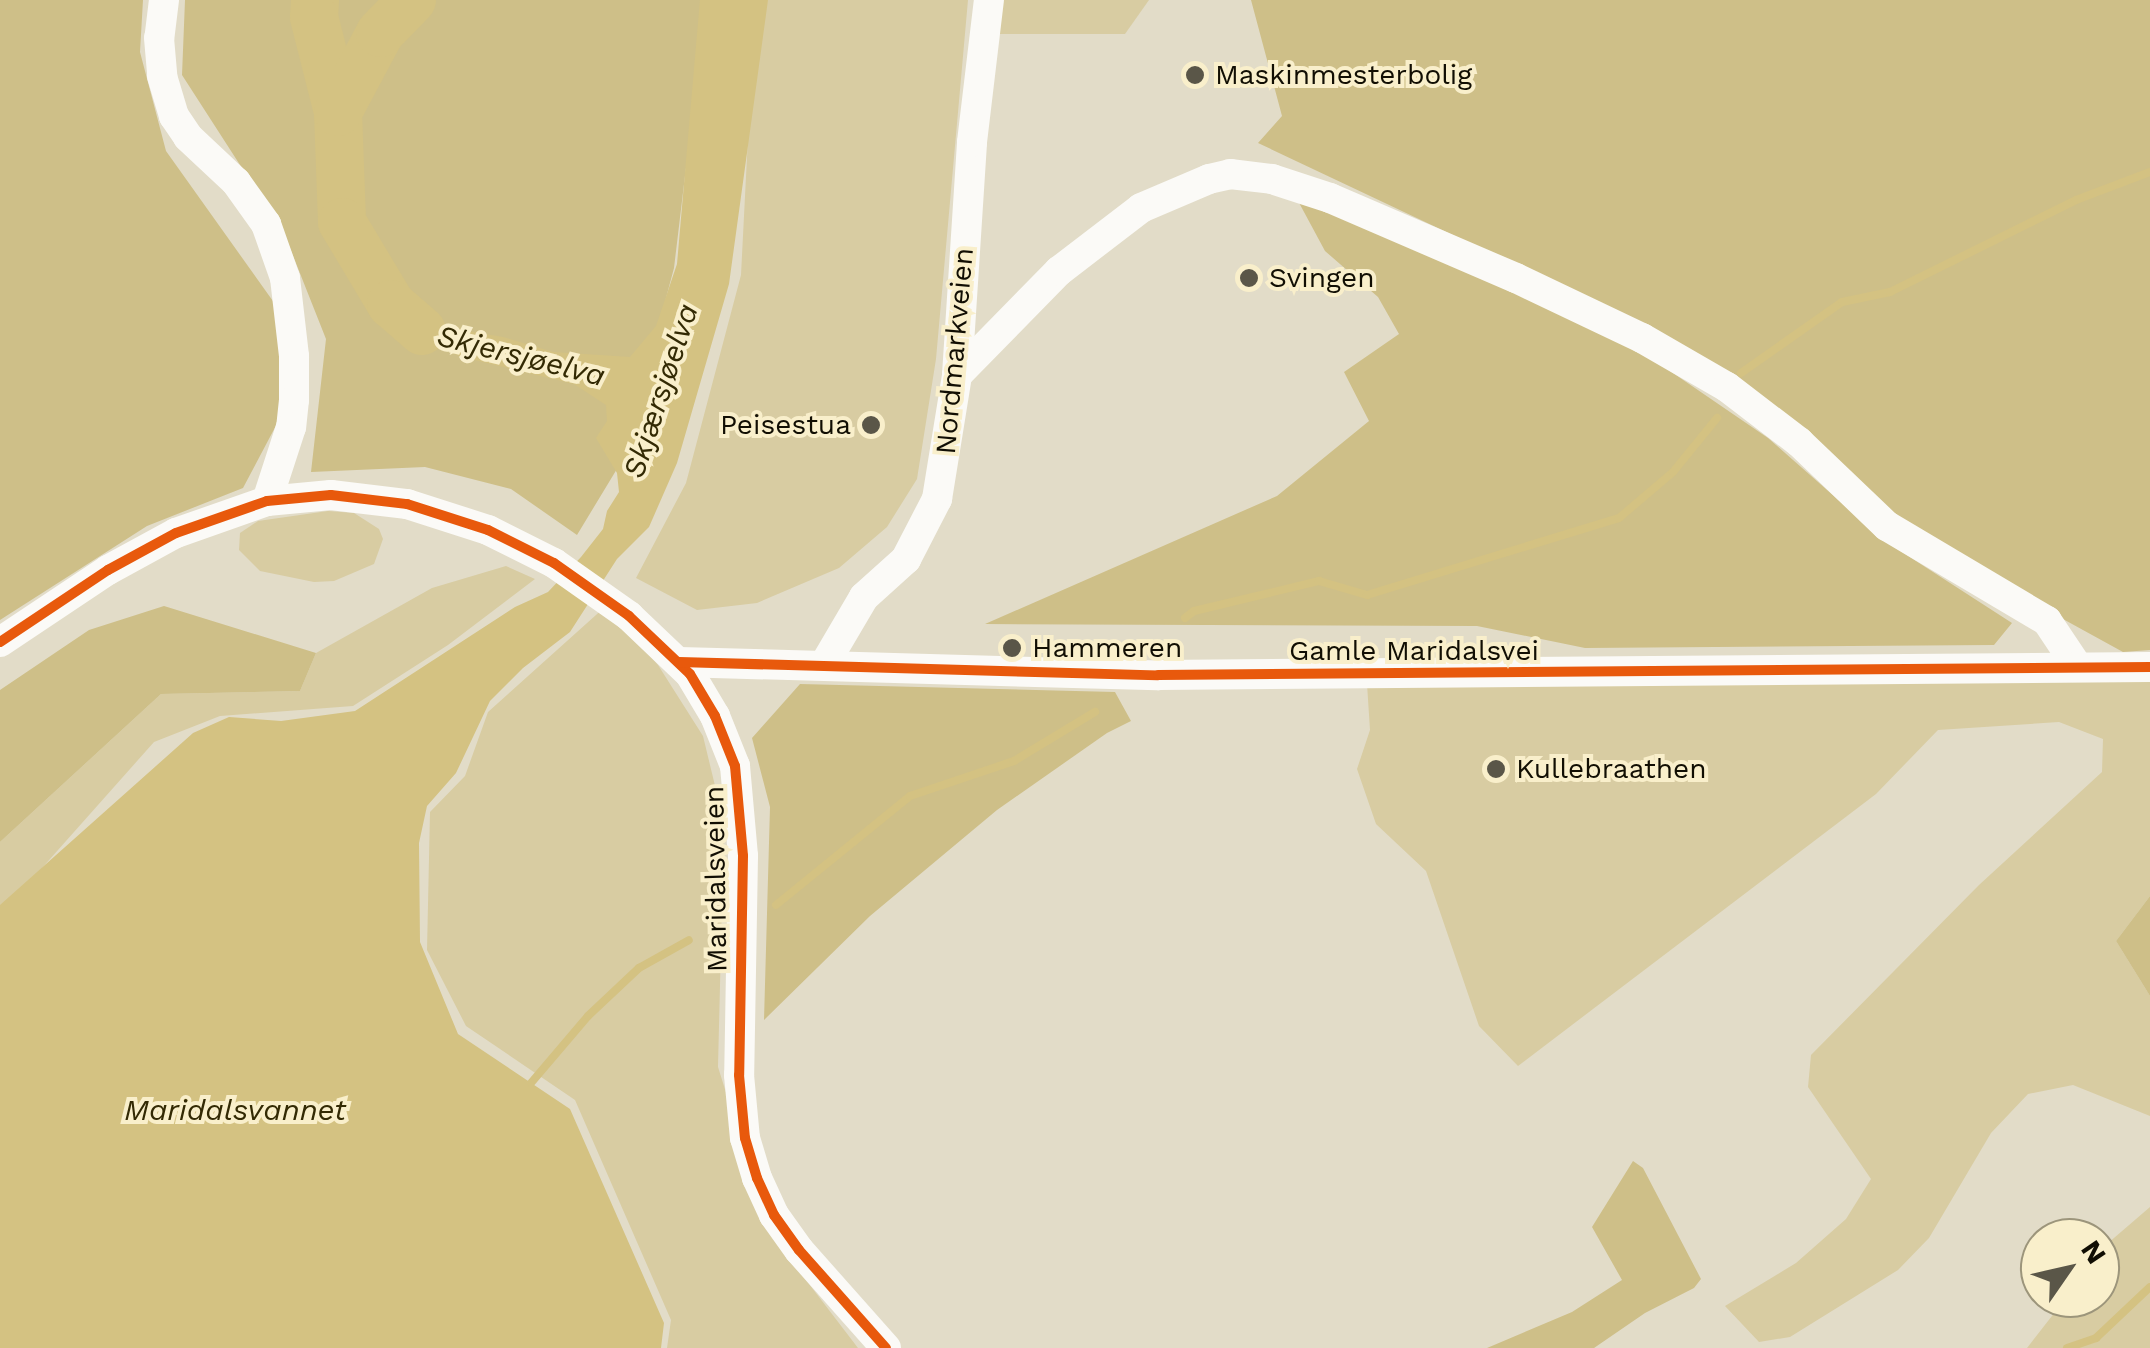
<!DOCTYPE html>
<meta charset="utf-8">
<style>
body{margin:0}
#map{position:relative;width:2150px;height:1348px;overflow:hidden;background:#e2dcc8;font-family:"Work Sans",sans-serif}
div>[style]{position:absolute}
.green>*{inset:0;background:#d8cca2}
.forest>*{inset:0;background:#cebf88}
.water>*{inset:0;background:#d4c282}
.stream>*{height:8px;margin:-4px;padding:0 4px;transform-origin:4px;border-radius:4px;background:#d4c282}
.river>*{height:48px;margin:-24px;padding:0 24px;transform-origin:24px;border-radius:24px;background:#d4c282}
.minor>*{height:30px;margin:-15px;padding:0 15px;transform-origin:15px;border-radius:15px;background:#fbfaf7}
.cycleway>*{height:10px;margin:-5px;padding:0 5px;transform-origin:5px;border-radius:5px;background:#e8590c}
.dots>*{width:28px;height:28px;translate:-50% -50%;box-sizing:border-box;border:5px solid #f9efcb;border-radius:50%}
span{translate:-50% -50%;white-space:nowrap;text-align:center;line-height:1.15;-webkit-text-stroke:8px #f9efcb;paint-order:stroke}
.poi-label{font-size:28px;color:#110e03}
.left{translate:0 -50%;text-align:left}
.right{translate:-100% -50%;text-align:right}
.street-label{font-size:28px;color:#110e03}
.water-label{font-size:30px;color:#332a04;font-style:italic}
.north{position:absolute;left:2020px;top:1218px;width:100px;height:100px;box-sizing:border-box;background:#f9efcb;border:2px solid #9c957b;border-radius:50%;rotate:56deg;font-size:28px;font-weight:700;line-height:40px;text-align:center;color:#110e03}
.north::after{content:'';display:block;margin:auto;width:35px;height:45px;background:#5a5648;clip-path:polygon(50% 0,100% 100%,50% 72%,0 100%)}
</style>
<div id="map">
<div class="green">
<div style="clip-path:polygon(755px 0,968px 0,936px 359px,917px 479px,887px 527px,839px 568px,757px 603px,697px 610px,636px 578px,686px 483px,741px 275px)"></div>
<div style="clip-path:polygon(998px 0,1149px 0,1125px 34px,995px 34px)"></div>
<div style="clip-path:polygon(328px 511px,354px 513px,379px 529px,383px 539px,374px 564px,334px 581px,314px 582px,260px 571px,239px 550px,240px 533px,258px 521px)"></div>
<div style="clip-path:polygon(506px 566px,535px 579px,448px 645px,353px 706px,220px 716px,154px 742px,18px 895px,0 909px,0 842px,161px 694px,300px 691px,316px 653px,432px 588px)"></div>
<div style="clip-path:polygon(606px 606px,658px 665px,703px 736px,724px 823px,718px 1067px,770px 1233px,858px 1348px,667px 1348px,671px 1320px,575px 1100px,466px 1026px,427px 950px,430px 812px,465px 776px,488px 712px)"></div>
<div style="clip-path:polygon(2150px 674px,2150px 896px,2116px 941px,2150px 996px,2150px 1116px,2073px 1085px,2028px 1094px,1991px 1133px,1929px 1238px,1898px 1270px,1790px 1337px,1759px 1342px,1725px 1306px,1796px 1263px,1846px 1219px,1871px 1179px,1808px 1087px,1811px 1055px,1979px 885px,2102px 772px,2103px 739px,2059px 722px,1938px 730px,1876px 794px,1518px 1066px,1479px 1026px,1426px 871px,1376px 824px,1357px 769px,1370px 730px,1367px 684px)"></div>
<div style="clip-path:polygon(2150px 1207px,2150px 1348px,2027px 1348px,2066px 1298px,2100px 1298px,2100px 1250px)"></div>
</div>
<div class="forest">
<div style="clip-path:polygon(0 0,143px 0,140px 52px,166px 151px,295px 332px,280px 418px,243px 488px,147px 526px,0 620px)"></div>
<div style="clip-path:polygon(185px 0,706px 0,674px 268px,623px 459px,577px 535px,511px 489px,425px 467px,311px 472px,326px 339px,284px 233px,182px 75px)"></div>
<div style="clip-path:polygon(1251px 0,2150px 0,2150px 650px,2123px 652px,1901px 530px,1656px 331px,1258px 143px,1282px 116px)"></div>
<div style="clip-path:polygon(1297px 199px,1331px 202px,1635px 347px,1768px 438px,1885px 541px,2012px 623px,1994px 645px,1585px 648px,1477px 626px,985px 624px,1277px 496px,1369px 421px,1344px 372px,1399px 334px,1378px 297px,1325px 251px)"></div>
<div style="clip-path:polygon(164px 606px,316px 653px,300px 691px,161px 694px,0 842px,0 690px,89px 630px)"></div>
<div style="clip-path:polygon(800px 684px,1115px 692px,1131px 721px,1107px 733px,997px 810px,870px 916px,764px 1020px,770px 807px,752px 738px)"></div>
<div style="clip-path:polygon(2150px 896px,2150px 996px,2116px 941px)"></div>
<div style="clip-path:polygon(1633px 1161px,1643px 1168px,1701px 1279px,1694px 1288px,1645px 1313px,1594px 1348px,1487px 1348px,1572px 1312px,1622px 1280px,1592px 1227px)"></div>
</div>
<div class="water">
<div style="clip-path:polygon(700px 0,768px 0,729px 284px,677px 463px,649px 527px,617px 559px,570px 632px,523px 668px,490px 701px,456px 773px,427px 806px,419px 843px,420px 942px,458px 1034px,570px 1109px,664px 1323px,661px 1348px,0 1348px,0 905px,193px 733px,229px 717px,281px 721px,355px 711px,515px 607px,548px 592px,581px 557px,603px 529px,607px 511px,619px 492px,617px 473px,596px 438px,607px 421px,606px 405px,574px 384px,462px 357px,405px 334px,366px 292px,385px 278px,427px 324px,503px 337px,553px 352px,630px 357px,656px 326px,677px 264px)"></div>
</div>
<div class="stream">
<div style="left:1741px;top:373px;width:123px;rotate:-35.1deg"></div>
<div style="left:1842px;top:302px;width:49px;rotate:-11.8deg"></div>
<div style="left:1890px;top:292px;width:208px;rotate:-26.3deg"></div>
<div style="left:2076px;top:200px;width:79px;rotate:-20.7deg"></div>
<div style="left:1185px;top:618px;width:11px;rotate:-38deg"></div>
<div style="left:1194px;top:611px;width:129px;rotate:-13.5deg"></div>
<div style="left:1319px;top:581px;width:50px;rotate:16.3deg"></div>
<div style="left:1367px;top:595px;width:264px;rotate:-17deg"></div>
<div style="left:1619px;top:518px;width:71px;rotate:-40.4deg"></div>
<div style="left:1673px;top:472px;width:70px;rotate:-50.8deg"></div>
<div style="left:776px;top:905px;width:173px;rotate:-39.1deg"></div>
<div style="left:910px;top:796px;width:110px;rotate:-18.6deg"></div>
<div style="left:1014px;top:761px;width:95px;rotate:-31.2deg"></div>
<div style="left:531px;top:1083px;width:88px;rotate:-49.6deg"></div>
<div style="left:588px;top:1016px;width:70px;rotate:-43.3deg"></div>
<div style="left:639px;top:968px;width:57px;rotate:-29.2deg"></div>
<div style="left:2067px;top:1348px;width:31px;rotate:-19deg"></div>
<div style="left:2096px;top:1338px;width:74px;rotate:-43.4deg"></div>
</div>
<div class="river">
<div style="left:315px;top:0;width:17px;rotate:93deg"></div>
<div style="left:314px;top:17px;width:98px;rotate:75.8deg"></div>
<div style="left:338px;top:112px;width:110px;rotate:87.9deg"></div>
<div style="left:342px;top:222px;width:96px;rotate:59.1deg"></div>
<div style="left:391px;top:304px;width:41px;rotate:41.1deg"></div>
<div style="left:338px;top:112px;width:89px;rotate:-62deg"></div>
<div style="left:380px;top:33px;width:46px;rotate:-45.9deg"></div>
</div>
<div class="minor">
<div style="left:164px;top:0;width:38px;rotate:97deg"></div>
<div style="left:159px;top:38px;width:38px;rotate:85deg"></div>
<div style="left:162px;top:76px;width:42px;rotate:73.3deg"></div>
<div style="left:174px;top:116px;width:25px;rotate:56deg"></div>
<div style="left:188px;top:137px;width:66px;rotate:43.2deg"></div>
<div style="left:236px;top:182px;width:52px;rotate:54.5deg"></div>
<div style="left:266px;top:224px;width:57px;rotate:70.6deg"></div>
<div style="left:285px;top:278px;width:79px;rotate:83.4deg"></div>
<div style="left:294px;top:356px;width:44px;rotate:90deg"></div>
<div style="left:294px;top:400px;width:27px;rotate:96deg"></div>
<div style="left:291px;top:427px;width:78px;rotate:108deg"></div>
<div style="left:957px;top:375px;width:146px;rotate:-45.6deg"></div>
<div style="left:1059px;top:271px;width:103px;rotate:-37.5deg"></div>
<div style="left:1141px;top:208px;width:74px;rotate:-23.1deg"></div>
<div style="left:1209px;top:179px;width:22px;rotate:-13deg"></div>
<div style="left:1230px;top:174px;width:42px;rotate:6.8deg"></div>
<div style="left:1272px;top:179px;width:61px;rotate:18.1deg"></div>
<div style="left:1330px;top:198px;width:202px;rotate:23.3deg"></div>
<div style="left:1516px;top:278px;width:140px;rotate:25.5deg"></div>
<div style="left:1642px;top:338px;width:98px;rotate:30deg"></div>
<div style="left:1727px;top:387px;width:91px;rotate:37.4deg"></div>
<div style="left:1799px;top:442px;width:122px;rotate:43.7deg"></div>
<div style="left:1887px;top:526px;width:186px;rotate:30.7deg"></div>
<div style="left:2047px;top:621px;width:54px;rotate:56.3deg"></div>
<div style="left:0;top:642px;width:130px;rotate:-33.7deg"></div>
<div style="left:108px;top:570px;width:77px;rotate:-28.6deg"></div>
<div style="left:176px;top:533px;width:96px;rotate:-19.4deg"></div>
<div style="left:267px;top:501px;width:64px;rotate:-5.4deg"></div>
<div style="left:331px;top:495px;width:77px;rotate:6.8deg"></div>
<div style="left:407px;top:504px;width:85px;rotate:17.8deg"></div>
<div style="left:488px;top:530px;width:74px;rotate:26.6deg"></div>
<div style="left:554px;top:563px;width:92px;rotate:35.2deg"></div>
<div style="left:629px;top:616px;width:84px;rotate:43.6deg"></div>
<div style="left:690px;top:674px;width:49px;rotate:59.2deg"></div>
<div style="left:715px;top:716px;width:54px;rotate:68.2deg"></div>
<div style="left:735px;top:766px;width:90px;rotate:84.9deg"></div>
<div style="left:743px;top:856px;width:219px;rotate:91deg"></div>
<div style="left:739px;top:1075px;width:63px;rotate:84.6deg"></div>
<div style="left:745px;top:1138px;width:42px;rotate:73.3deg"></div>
<div style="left:757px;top:1178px;width:41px;rotate:65.3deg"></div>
<div style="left:774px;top:1215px;width:43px;rotate:54.5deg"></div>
<div style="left:799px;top:1250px;width:131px;rotate:48.4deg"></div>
<div style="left:679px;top:662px;width:479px;rotate:1.6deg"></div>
<div style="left:1158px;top:675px;width:992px;rotate:-0.46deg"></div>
<div style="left:824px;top:665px;width:79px;rotate:-59.5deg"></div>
<div style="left:864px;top:597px;width:57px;rotate:-42.1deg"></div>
<div style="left:906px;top:559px;width:68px;rotate:-62.7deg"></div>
<div style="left:937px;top:499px;width:126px;rotate:-80.8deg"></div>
<div style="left:957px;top:375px;width:233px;rotate:-86.3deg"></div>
<div style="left:972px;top:142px;width:143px;rotate:-83.2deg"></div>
</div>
<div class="cycleway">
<div style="left:0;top:642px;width:130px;rotate:-33.7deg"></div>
<div style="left:108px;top:570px;width:77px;rotate:-28.6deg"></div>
<div style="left:176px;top:533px;width:96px;rotate:-19.4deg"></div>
<div style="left:267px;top:501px;width:64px;rotate:-5.4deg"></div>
<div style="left:331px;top:495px;width:77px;rotate:6.8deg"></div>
<div style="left:407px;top:504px;width:85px;rotate:17.8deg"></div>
<div style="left:488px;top:530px;width:74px;rotate:26.6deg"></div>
<div style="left:554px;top:563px;width:92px;rotate:35.2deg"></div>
<div style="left:629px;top:616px;width:84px;rotate:43.6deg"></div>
<div style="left:690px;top:674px;width:49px;rotate:59.2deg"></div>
<div style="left:715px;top:716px;width:54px;rotate:68.2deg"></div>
<div style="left:735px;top:766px;width:90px;rotate:84.9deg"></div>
<div style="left:743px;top:856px;width:219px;rotate:91deg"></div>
<div style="left:739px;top:1075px;width:63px;rotate:84.6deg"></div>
<div style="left:745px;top:1138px;width:42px;rotate:73.3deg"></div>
<div style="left:757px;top:1178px;width:41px;rotate:65.3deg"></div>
<div style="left:774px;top:1215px;width:43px;rotate:54.5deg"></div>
<div style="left:799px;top:1250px;width:131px;rotate:48.4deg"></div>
<div style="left:679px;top:662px;width:479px;rotate:1.6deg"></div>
<div style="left:1158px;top:675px;width:992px;rotate:-0.46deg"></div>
</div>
<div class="dots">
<div style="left:1195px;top:75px;background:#5a5648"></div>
<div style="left:1249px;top:278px;background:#5a5648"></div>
<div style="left:871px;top:425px;background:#5a5648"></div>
<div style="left:1012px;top:648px;background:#5a5648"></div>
<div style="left:1496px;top:769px;background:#5a5648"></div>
</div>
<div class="poi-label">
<span class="left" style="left:1215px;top:75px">Maskinmesterbolig</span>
<span class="left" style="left:1269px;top:278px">Svingen</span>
<span class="right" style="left:851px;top:425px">Peisestua</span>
<span class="left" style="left:1032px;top:648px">Hammeren</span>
<span class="left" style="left:1516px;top:769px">Kullebraathen</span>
</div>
<div class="street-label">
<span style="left:955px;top:351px;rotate:-85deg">Nordmarkveien</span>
<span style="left:1414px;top:651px">Gamle Maridalsvei</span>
<span style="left:716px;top:879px;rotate:-91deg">Maridalsveien</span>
</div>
<div class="water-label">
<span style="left:521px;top:356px;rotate:14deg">Skjersjøelva</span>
<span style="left:661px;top:391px;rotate:-72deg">Skjærsjøelva</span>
<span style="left:235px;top:1110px">Maridalsvannet</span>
</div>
<div class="north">N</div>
</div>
